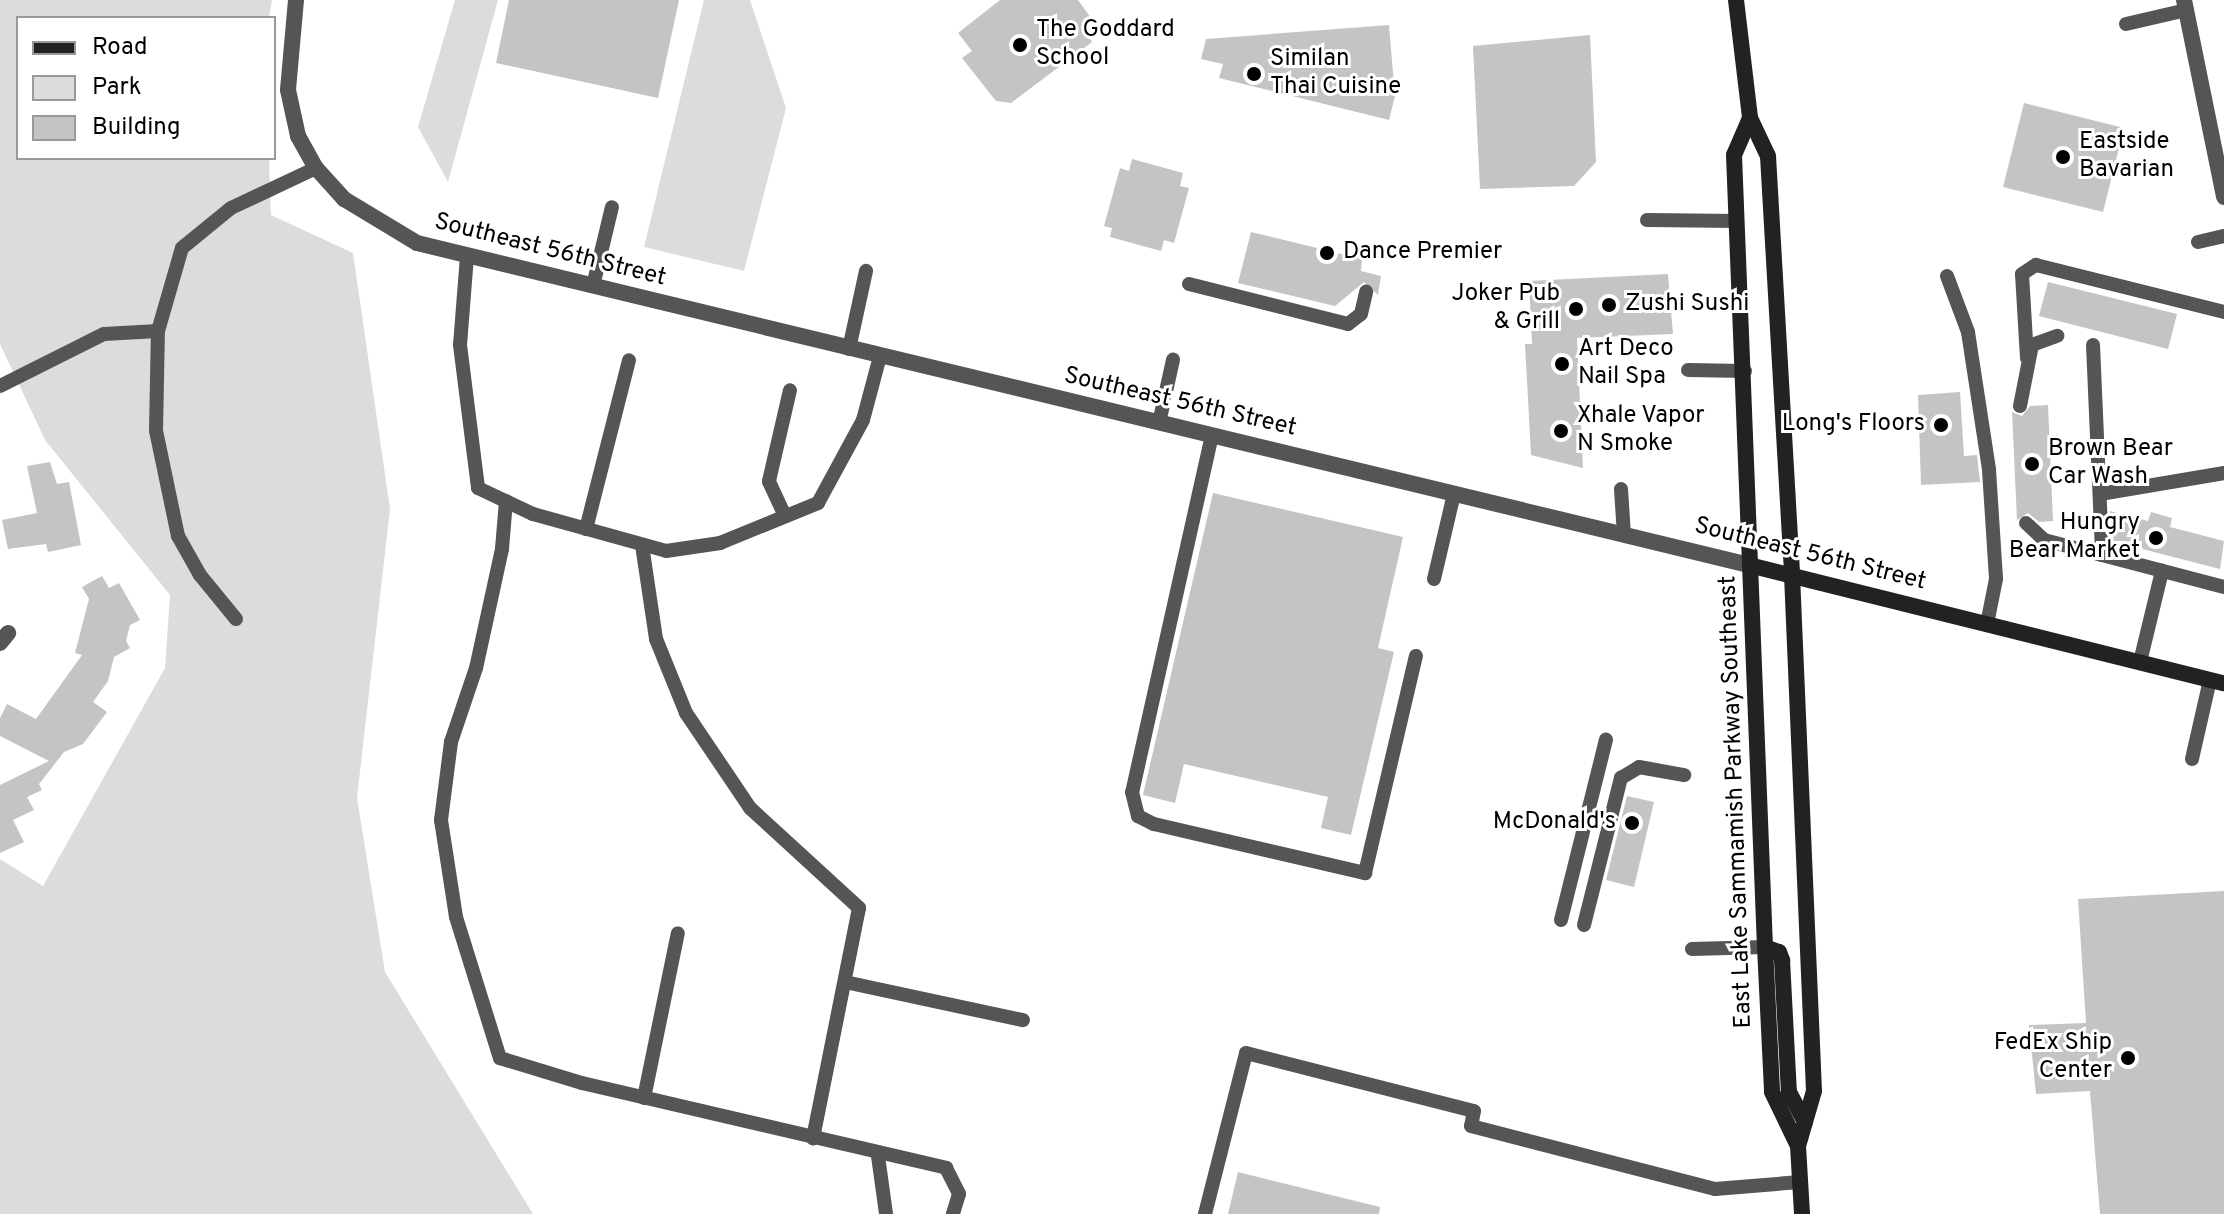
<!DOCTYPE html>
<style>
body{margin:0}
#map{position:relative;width:2224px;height:1214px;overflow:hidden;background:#fff;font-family:Overpass,sans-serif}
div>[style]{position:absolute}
.green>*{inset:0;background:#dcdcdc}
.building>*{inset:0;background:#c4c4c4}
.lane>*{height:14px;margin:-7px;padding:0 7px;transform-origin:7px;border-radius:7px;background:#555}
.street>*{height:16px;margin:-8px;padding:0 8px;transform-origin:8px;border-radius:8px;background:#555}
.secondary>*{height:16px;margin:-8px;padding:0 8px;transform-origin:8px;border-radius:8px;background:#222}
.dots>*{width:22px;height:22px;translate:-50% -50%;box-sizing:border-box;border:4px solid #fff;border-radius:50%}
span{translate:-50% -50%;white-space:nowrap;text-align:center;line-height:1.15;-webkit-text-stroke:6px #fff;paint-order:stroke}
.poi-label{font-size:24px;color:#000}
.left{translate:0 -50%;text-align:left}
.right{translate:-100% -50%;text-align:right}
.street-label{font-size:24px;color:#000}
.legend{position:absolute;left:16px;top:16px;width:260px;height:144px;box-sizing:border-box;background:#fff;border:2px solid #999;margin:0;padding:10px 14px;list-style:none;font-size:24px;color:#000}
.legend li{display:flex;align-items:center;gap:16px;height:40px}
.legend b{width:40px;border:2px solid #999}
</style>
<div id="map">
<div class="green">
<div style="clip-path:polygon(0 0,272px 0,269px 18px,18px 18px,18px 158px,269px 158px,271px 215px,353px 253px,390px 509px,357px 798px,385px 972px,533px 1214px,0 1214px,0 859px,43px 886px,165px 668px,170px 595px,45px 440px,0 344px)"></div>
<div style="clip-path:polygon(455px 0,498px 0,448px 182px,418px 127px)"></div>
<div style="clip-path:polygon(704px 0,750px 0,786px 108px,744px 271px,644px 247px)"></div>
</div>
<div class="building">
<div style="clip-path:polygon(509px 0,679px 0,658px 98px,496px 63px)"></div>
<div style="clip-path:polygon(1000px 0,1078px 0,1099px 29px,1088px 36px,1092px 42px,1011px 103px,996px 101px,962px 58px,972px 51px,958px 33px)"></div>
<div style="clip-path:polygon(1389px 25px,1395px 96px,1389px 120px,1219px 78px,1223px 64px,1201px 59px,1206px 39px)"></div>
<div style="clip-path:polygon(1590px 35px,1596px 162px,1574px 186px,1480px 189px,1473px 46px)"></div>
<div style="clip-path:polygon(2024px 103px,2124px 128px,2103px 212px,2003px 187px)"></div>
<div style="clip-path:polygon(1132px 159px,1183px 173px,1180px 186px,1189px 188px,1174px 243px,1164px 240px,1161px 251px,1110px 237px,1112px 228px,1104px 226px,1120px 168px,1129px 171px)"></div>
<div style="clip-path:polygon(1251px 232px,1362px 259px,1361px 271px,1381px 276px,1378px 295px,1364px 282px,1335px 306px,1238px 283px)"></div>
<div style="clip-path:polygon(1668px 274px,1673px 334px,1577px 338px,1583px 468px,1531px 455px,1525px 344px,1532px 344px,1529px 281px)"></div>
<div style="clip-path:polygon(2048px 282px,2177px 314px,2168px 349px,2039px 316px)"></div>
<div style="clip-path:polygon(1960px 392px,1964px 456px,1977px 455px,1980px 482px,1921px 485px,1918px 395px)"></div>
<div style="clip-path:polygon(2048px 405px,2053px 521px,2039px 522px,2028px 513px,2017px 520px,2012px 412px,2022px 416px,2030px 406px)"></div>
<div style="clip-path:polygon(50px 462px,57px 484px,69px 482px,81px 545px,48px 552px,46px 544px,8px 549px,2px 520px,37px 513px,27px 466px)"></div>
<div style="clip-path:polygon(1213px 493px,1403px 537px,1378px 648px,1394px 652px,1351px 835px,1321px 828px,1328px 797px,1184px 764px,1175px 803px,1143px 795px)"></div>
<div style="clip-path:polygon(2110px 511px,2148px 521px,2151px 512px,2172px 518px,2170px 527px,2224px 541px,2220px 569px,2111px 541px)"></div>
<div style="clip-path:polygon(102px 576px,109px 588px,119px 583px,140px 620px,130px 625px,126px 641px,130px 648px,114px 657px,108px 681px,93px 702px,107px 712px,83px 744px,64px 752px,39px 784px,42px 790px,27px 797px,34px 810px,13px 820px,24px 842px,0 853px,0 785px,49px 761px,0 736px,0 718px,7px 704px,36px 719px,82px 655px,75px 653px,89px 599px,82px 587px)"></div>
<div style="clip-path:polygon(1627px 796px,1654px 802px,1634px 887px,1606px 880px)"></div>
<div style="clip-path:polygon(2224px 891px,2224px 1214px,2100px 1214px,2090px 1091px,2036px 1094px,2029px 1025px,2086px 1023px,2078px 899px)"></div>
<div style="clip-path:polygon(1238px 1172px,1380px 1207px,1379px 1214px,1228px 1214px)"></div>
</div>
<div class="lane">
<div style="left:2126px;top:24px;width:62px;rotate:-13.1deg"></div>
<div style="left:1647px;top:220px;width:90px;rotate:0.6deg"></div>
<div style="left:2198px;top:242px;width:27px;rotate:-13deg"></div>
<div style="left:467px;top:256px;width:89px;rotate:94.5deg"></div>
<div style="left:460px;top:345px;width:144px;rotate:82.8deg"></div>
<div style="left:478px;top:488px;width:61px;rotate:25.3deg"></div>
<div style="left:533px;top:514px;width:138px;rotate:15.5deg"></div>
<div style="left:666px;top:551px;width:55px;rotate:-8.4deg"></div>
<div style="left:720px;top:543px;width:106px;rotate:-22.2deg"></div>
<div style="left:818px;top:503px;width:94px;rotate:-61.5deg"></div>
<div style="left:863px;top:420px;width:66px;rotate:-75.1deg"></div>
<div style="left:1947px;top:276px;width:60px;rotate:69.4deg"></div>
<div style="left:1968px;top:332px;width:140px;rotate:81.3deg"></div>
<div style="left:1989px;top:470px;width:109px;rotate:86.3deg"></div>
<div style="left:1996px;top:579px;width:46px;rotate:101.3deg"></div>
<div style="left:1189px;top:284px;width:164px;rotate:14.1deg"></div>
<div style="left:1348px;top:324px;width:16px;rotate:-38deg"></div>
<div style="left:1361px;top:314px;width:23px;rotate:-77deg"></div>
<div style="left:593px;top:286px;width:81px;rotate:-76.5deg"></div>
<div style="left:2093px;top:345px;width:210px;rotate:87.5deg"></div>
<div style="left:2102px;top:555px;width:126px;rotate:14.7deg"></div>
<div style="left:849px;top:349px;width:80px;rotate:-77.7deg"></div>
<div style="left:2027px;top:358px;width:84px;rotate:-93.4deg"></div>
<div style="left:2022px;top:274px;width:17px;rotate:-33deg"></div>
<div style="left:2036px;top:265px;width:194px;rotate:14deg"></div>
<div style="left:1688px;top:370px;width:57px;rotate:1deg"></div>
<div style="left:0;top:386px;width:116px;rotate:-26.6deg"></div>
<div style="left:104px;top:334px;width:54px;rotate:-3.2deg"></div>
<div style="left:2020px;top:406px;width:62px;rotate:-78.9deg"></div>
<div style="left:2032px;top:345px;width:27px;rotate:-20deg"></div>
<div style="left:1159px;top:423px;width:65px;rotate:-77.5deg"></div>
<div style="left:1212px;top:435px;width:366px;rotate:102.6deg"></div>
<div style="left:1132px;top:792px;width:25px;rotate:76deg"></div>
<div style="left:1138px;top:816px;width:18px;rotate:27deg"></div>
<div style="left:1154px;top:824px;width:217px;rotate:13.1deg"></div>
<div style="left:1365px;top:873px;width:223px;rotate:-76.8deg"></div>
<div style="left:1621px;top:489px;width:46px;rotate:86.3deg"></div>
<div style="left:2100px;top:494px;width:126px;rotate:-9.6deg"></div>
<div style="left:506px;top:501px;width:48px;rotate:94.8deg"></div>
<div style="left:502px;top:549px;width:122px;rotate:102.3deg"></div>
<div style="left:476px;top:668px;width:78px;rotate:108.7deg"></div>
<div style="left:451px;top:742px;width:79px;rotate:97.3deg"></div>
<div style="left:441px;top:820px;width:98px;rotate:81.2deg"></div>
<div style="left:456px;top:917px;width:148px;rotate:72.7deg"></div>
<div style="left:500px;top:1058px;width:86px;rotate:17deg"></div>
<div style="left:582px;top:1083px;width:374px;rotate:13.1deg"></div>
<div style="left:946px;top:1168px;width:29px;rotate:63deg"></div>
<div style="left:959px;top:1194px;width:21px;rotate:107deg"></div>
<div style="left:785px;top:516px;width:38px;rotate:-115deg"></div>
<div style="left:769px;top:481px;width:93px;rotate:-77deg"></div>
<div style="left:2026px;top:523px;width:25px;rotate:43deg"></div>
<div style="left:2044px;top:540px;width:60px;rotate:14.5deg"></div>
<div style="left:586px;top:529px;width:174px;rotate:-75.7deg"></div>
<div style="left:642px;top:545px;width:95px;rotate:81.5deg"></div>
<div style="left:656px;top:639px;width:80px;rotate:67.9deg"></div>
<div style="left:686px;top:713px;width:115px;rotate:56deg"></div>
<div style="left:750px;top:808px;width:148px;rotate:42.5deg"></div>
<div style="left:859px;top:908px;width:235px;rotate:101.3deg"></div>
<div style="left:1434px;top:579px;width:87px;rotate:-76.8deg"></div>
<div style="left:236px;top:619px;width:57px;rotate:-129.3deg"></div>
<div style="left:200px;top:575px;width:45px;rotate:-119.4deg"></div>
<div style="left:178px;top:536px;width:107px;rotate:-101.8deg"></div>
<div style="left:156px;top:431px;width:100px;rotate:-88.9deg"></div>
<div style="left:158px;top:331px;width:86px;rotate:-73.9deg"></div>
<div style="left:182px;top:248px;width:63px;rotate:-39.2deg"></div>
<div style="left:231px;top:208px;width:94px;rotate:-25.2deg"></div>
<div style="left:2140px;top:662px;width:94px;rotate:-76.4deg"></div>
<div style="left:2192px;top:759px;width:81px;rotate:-77.2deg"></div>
<div style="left:1561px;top:920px;width:186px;rotate:-76deg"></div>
<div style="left:1584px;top:925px;width:152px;rotate:-75.9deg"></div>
<div style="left:1621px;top:778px;width:21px;rotate:-31deg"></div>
<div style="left:1639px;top:767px;width:46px;rotate:10.1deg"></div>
<div style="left:1692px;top:949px;width:73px;rotate:-1.6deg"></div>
<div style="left:845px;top:982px;width:182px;rotate:12.1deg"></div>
<div style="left:644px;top:1098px;width:168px;rotate:-78.4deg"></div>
<div style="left:878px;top:1156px;width:59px;rotate:82.1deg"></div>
<div style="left:1205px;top:1214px;width:166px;rotate:-75.7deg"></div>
<div style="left:1246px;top:1053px;width:235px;rotate:14.3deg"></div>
<div style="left:1474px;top:1111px;width:15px;rotate:101deg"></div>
<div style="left:1471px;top:1126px;width:252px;rotate:14.5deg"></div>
<div style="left:1715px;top:1189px;width:85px;rotate:-4.7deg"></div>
</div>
<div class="street">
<div style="left:296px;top:0;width:90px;rotate:95.1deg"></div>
<div style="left:288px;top:90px;width:47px;rotate:77.7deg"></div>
<div style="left:298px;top:136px;width:37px;rotate:61deg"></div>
<div style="left:316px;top:168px;width:42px;rotate:47.9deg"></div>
<div style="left:344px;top:199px;width:85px;rotate:31.1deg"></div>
<div style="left:417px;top:243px;width:1374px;rotate:13.59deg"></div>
<div style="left:2184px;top:0;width:201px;rotate:78.5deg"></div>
<div style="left:0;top:643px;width:13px;rotate:-51deg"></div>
</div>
<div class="secondary">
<div style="left:1736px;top:0;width:119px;rotate:83.2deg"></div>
<div style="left:1750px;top:118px;width:42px;rotate:64.7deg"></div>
<div style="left:1768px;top:156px;width:420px;rotate:86.7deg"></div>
<div style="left:1792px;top:575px;width:516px;rotate:87.56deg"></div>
<div style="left:1814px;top:1091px;width:57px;rotate:106.2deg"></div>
<div style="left:1798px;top:1146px;width:68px;rotate:86.6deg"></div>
<div style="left:1750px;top:118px;width:40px;rotate:113.4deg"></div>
<div style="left:1734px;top:155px;width:793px;rotate:87.76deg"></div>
<div style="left:1765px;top:947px;width:145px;rotate:87.2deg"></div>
<div style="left:1772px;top:1092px;width:60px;rotate:64.3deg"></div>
<div style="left:1753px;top:566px;width:485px;rotate:14deg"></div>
<div style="left:1765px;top:947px;width:15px;rotate:20deg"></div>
<div style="left:1779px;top:952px;width:9px;rotate:69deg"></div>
<div style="left:1782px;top:960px;width:132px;rotate:87deg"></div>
<div style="left:1789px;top:1092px;width:34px;rotate:62deg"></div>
</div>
<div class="dots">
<div style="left:1020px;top:45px;background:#000"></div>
<div style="left:1254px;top:74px;background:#000"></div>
<div style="left:2063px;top:157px;background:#000"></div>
<div style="left:1327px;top:253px;background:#000"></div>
<div style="left:1609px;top:305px;background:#000"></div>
<div style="left:1576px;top:309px;background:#000"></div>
<div style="left:1562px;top:364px;background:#000"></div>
<div style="left:1941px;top:425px;background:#000"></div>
<div style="left:1561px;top:431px;background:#000"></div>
<div style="left:2032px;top:464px;background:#000"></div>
<div style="left:2156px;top:538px;background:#000"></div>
<div style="left:1632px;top:823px;background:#000"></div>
<div style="left:2128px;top:1058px;background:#000"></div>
</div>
<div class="poi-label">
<span class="left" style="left:1036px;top:45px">The Goddard<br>School</span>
<span class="left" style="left:1270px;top:74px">Similan<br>Thai Cuisine</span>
<span class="left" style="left:2079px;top:157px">Eastside<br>Bavarian</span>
<span class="left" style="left:1343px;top:253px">Dance Premier</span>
<span class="right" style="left:1560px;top:309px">Joker Pub<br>&amp; Grill</span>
<span class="left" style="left:1625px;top:305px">Zushi Sushi</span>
<span class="left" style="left:1578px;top:364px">Art Deco<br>Nail Spa</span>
<span class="left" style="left:1577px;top:431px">Xhale Vapor<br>N Smoke</span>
<span class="right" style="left:1925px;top:425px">Long's Floors</span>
<span class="left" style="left:2048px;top:464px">Brown Bear<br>Car Wash</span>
<span class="right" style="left:2140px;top:538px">Hungry<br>Bear Market</span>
<span class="right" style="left:1616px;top:823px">McDonald's</span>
<span class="right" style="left:2112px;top:1058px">FedEx Ship<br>Center</span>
</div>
<div class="street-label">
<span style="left:550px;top:251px;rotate:14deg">Southeast 56th Street</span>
<span style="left:1180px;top:403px;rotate:13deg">Southeast 56th Street</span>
<span style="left:1810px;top:555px;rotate:14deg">Southeast 56th Street</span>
<span style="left:1737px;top:802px;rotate:-92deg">East Lake Sammamish Parkway Southeast</span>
</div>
<ul class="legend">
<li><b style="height:10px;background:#222"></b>Road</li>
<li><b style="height:22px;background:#dcdcdc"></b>Park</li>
<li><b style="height:22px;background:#c4c4c4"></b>Building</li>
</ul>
</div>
